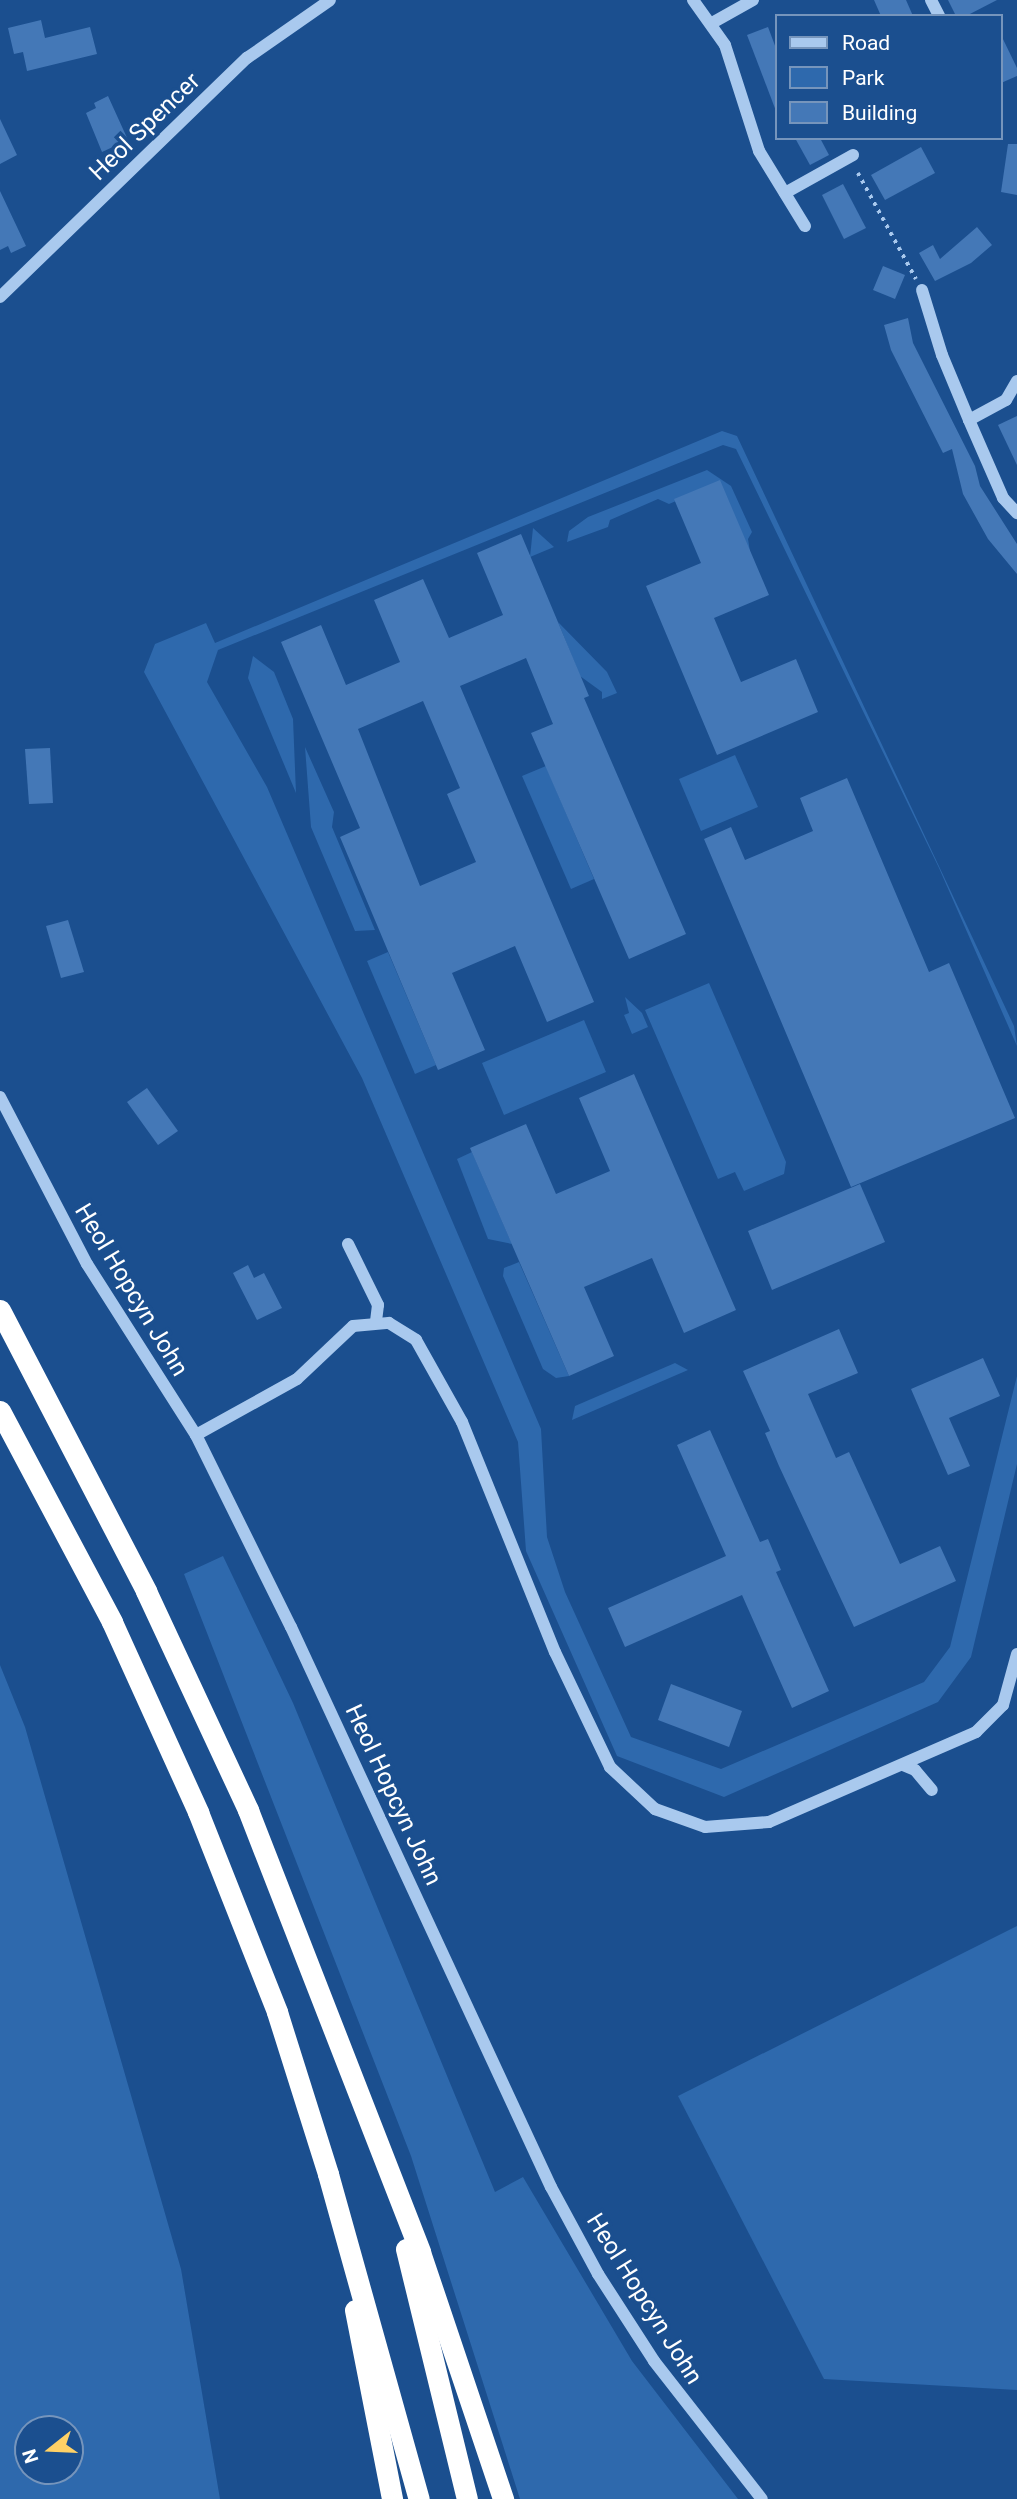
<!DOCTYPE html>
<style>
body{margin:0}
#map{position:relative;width:1017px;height:2499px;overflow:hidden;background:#1b4f8f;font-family:Roboto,sans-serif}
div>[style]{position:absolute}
.green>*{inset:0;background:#2e69ad}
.building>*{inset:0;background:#4478b7}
.path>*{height:3.5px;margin-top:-1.75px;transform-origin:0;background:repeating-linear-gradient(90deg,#a9c9ee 0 3.5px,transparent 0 8.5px)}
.minor>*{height:12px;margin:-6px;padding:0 6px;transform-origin:6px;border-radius:6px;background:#a9c9ee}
.highway>*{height:21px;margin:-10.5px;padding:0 10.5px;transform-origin:10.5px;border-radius:10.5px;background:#fff}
span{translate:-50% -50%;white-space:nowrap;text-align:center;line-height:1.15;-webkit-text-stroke:7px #1b4f8f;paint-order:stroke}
.street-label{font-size:24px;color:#fff}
.legend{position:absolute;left:775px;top:14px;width:228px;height:126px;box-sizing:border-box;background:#1b4f8f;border:2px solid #7695bc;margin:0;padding:9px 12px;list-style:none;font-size:21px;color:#fff}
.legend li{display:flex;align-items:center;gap:14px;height:35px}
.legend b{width:35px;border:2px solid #7695bc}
.north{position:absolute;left:14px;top:2415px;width:70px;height:70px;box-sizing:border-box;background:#1b4f8f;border:2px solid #7695bc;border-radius:50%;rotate:252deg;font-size:19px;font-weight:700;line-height:28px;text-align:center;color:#fff}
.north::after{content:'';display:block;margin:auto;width:24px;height:32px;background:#ffd166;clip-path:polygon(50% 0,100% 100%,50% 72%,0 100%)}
</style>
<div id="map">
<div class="green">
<div style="clip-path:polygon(722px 431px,737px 436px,1014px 1026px,1017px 1046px,939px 868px,736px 449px,723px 445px,218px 650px,207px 682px,267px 787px,541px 1429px,547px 1537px,565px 1592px,631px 1737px,721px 1769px,924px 1682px,950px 1647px,1017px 1376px,1017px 1464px,971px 1657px,938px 1702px,724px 1797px,617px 1756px,526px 1551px,518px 1442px,362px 1078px,144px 672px,155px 644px,206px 623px,215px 643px)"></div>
<div style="clip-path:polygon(707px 470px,731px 486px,752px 532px,748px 539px,753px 570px,716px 484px,669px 504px,658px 499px,610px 520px,608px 527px,567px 542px,569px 531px,588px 517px)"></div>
<div style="clip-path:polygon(533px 528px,554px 547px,530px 557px)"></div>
<div style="clip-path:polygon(558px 622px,607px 672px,617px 693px,602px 699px,602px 692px,580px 676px)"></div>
<div style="clip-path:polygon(253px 656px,274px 672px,293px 719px,296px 793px,248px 678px)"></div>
<div style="clip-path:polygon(305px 747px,334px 812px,332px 827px,375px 930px,355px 931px,311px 827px)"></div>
<div style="clip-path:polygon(735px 755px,758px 807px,701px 831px,679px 779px)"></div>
<div style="clip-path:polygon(546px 766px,594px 879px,571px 889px,522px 776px)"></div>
<div style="clip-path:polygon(388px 952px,436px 1065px,415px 1074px,367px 961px)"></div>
<div style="clip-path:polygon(709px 983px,786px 1162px,784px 1174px,744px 1191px,735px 1172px,718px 1179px,645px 1010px)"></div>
<div style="clip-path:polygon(625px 997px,642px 1013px,648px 1027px,632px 1034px,624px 1015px,629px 1013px)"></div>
<div style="clip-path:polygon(584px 1020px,606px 1072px,504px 1115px,482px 1063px)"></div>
<div style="clip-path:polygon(472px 1152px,512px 1244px,488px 1239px,457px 1159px)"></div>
<div style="clip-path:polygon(519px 1262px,569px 1376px,556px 1378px,543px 1369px,503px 1276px,504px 1268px)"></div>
<div style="clip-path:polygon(675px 1363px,688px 1370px,572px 1420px,575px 1406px)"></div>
<div style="clip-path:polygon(223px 1556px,293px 1703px,495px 2192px,523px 2177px,632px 2361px,738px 2499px,520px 2499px,411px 2156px,184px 1574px)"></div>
<div style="clip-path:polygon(evenodd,0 1665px,25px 1727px,181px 2269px,220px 2499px,0 2499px,0 1665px,28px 2429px,70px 2429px,70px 2471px,28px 2471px,28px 2429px)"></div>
<div style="clip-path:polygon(1017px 1926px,1017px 2390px,824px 2379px,678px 2096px)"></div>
</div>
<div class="building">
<div style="clip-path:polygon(874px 0,906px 0,913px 16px,881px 16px)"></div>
<div style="clip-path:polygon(948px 0,997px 0,966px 16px,956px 16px)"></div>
<div style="clip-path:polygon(41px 20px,45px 38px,90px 27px,97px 54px,27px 71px,23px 52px,14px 54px,8px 28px)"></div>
<div style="clip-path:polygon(768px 27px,777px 51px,776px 111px,747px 35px)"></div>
<div style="clip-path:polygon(1001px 35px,1017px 68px,1017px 76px,1001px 83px)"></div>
<div style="clip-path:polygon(108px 96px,128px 140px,102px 152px,86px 113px,96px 108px,94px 103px)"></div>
<div style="clip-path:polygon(0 119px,17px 155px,0 164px)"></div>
<div style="clip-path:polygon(795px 138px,820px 138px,829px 155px,810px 165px)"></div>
<div style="clip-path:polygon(1008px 144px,1017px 144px,1017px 195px,1001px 192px)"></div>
<div style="clip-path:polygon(921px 147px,935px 173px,885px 200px,871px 175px)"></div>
<div style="clip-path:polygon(843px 184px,866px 228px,844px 239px,822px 195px)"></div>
<div style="clip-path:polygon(0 191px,26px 246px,11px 253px,8px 246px,0 250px)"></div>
<div style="clip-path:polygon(977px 227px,992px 245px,971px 263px,935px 281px,919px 253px,933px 245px,940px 259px)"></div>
<div style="clip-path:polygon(883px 266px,905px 275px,895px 299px,873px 290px)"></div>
<div style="clip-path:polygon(908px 318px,913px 343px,975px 466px,980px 486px,1017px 544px,1017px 574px,988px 539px,963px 494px,952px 449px,943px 453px,891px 350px,884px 325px)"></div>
<div style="clip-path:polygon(1017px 416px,1017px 465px,998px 425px)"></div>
<div style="clip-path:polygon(720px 480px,769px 595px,714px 618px,741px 682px,796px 659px,818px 712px,717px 755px,646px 586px,701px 563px,674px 499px)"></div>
<div style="clip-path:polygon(evenodd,521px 534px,589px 696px,584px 698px,686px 934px,629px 959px,531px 733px,553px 724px,526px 658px,460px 686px,594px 1002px,547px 1022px,515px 946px,452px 973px,485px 1050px,438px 1070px,340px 837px,360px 828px,281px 642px,321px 625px,346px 685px,400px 662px,374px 600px,423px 579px,449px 638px,503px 615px,477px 553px,521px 534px,423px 701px,460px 788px,447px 794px,476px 862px,420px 886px,358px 729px,423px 701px)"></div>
<div style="clip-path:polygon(50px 748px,53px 803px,29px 804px,25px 749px)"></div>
<div style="clip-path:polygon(847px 778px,929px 972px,949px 963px,1015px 1118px,851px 1187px,704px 839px,731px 827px,745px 860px,813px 831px,800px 798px)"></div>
<div style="clip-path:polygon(68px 920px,84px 972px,61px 978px,46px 926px)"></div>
<div style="clip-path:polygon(634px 1074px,736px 1310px,684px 1333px,652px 1258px,584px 1287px,614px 1356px,569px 1376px,470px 1148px,526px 1124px,556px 1194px,610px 1171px,579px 1098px)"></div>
<div style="clip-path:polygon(147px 1088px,178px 1131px,158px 1145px,127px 1102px)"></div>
<div style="clip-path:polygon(860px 1184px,885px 1242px,772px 1290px,748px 1231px)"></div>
<div style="clip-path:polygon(248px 1265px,254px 1278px,264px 1273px,282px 1308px,257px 1320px,233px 1273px)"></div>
<div style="clip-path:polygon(839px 1329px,858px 1373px,808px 1394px,836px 1458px,849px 1452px,900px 1564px,940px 1546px,956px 1581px,854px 1627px,779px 1466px,765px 1433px,770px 1431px,743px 1371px)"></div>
<div style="clip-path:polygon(983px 1358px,1000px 1396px,949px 1418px,970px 1466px,948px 1475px,911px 1389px)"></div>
<div style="clip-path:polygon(710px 1430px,760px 1542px,768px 1539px,781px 1570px,776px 1572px,829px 1691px,792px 1708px,742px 1595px,625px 1647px,608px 1608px,726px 1556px,677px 1445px)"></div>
<div style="clip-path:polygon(671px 1684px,742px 1711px,729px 1747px,658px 1720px)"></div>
</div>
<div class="path">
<div style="left:858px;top:173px;width:121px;rotate:61.3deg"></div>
</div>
<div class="minor">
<div style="left:693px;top:0;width:55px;rotate:54.6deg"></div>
<div style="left:725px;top:45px;width:111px;rotate:72.2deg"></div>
<div style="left:759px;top:151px;width:88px;rotate:58.5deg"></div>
<div style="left:931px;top:0;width:18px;rotate:63deg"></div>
<div style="left:712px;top:23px;width:47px;rotate:-29.3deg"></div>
<div style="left:785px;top:193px;width:78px;rotate:-29.2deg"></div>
<div style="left:922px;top:290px;width:68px;rotate:72.9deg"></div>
<div style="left:942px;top:355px;width:70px;rotate:67.4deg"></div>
<div style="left:969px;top:420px;width:85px;rotate:66.4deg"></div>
<div style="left:1003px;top:498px;width:21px;rotate:47deg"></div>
<div style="left:0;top:297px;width:344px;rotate:-44.1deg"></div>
<div style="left:247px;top:58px;width:101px;rotate:-34.9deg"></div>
<div style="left:969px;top:420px;width:42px;rotate:-28.4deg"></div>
<div style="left:1006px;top:400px;width:22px;rotate:-60deg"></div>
<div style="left:0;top:1097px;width:188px;rotate:62.5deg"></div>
<div style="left:87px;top:1264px;width:203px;rotate:57.5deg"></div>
<div style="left:196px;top:1435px;width:214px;rotate:63.7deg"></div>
<div style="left:291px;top:1627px;width:617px;rotate:65.1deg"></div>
<div style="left:551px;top:2187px;width:99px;rotate:61.6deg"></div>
<div style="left:598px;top:2274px;width:103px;rotate:57.2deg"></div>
<div style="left:654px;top:2361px;width:175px;rotate:52deg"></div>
<div style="left:348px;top:1244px;width:68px;rotate:63.8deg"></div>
<div style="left:378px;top:1305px;width:17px;rotate:97deg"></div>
<div style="left:196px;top:1435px;width:115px;rotate:-29deg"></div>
<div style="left:297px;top:1379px;width:77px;rotate:-43.4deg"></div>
<div style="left:353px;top:1326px;width:36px;rotate:-5deg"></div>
<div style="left:389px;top:1323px;width:32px;rotate:32deg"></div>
<div style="left:416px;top:1340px;width:94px;rotate:60.7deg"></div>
<div style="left:462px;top:1422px;width:248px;rotate:68deg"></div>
<div style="left:555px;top:1652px;width:127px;rotate:64.4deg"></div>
<div style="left:610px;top:1767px;width:62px;rotate:43deg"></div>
<div style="left:655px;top:1809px;width:53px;rotate:19.8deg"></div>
<div style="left:705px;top:1827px;width:64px;rotate:-4.5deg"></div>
<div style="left:769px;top:1822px;width:226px;rotate:-23.5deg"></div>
<div style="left:976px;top:1732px;width:38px;rotate:-45deg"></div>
<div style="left:1003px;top:1705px;width:53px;rotate:-74.6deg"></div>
<div style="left:903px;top:1765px;width:13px;rotate:23deg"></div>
<div style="left:915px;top:1770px;width:26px;rotate:50deg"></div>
</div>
<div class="highway">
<div style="left:0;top:1310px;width:317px;rotate:62.5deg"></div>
<div style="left:146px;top:1591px;width:242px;rotate:65deg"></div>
<div style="left:248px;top:1810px;width:474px;rotate:68.7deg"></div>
<div style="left:420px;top:2252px;width:261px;rotate:71.4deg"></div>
<div style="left:0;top:1411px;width:239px;rotate:62deg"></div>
<div style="left:112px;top:1622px;width:209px;rotate:65.6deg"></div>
<div style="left:198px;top:1812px;width:215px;rotate:68.4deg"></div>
<div style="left:277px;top:2012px;width:170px;rotate:72.5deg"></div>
<div style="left:328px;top:2174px;width:337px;rotate:74.4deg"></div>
<div style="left:406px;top:2249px;width:257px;rotate:76.3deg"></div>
<div style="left:355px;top:2310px;width:193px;rotate:78.9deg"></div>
</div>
<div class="street-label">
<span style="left:145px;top:127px;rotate:-44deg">Heol Spencer</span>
<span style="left:131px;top:1290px;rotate:59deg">Heol Hopcyn John</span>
<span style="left:393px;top:1795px;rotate:65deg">Heol Hopcyn John</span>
<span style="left:644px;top:2299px;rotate:58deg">Heol Hopcyn John</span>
</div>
<ul class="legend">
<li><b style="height:9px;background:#a9c9ee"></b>Road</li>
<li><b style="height:19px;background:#2e69ad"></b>Park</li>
<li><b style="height:19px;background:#4478b7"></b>Building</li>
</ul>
<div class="north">N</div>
</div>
